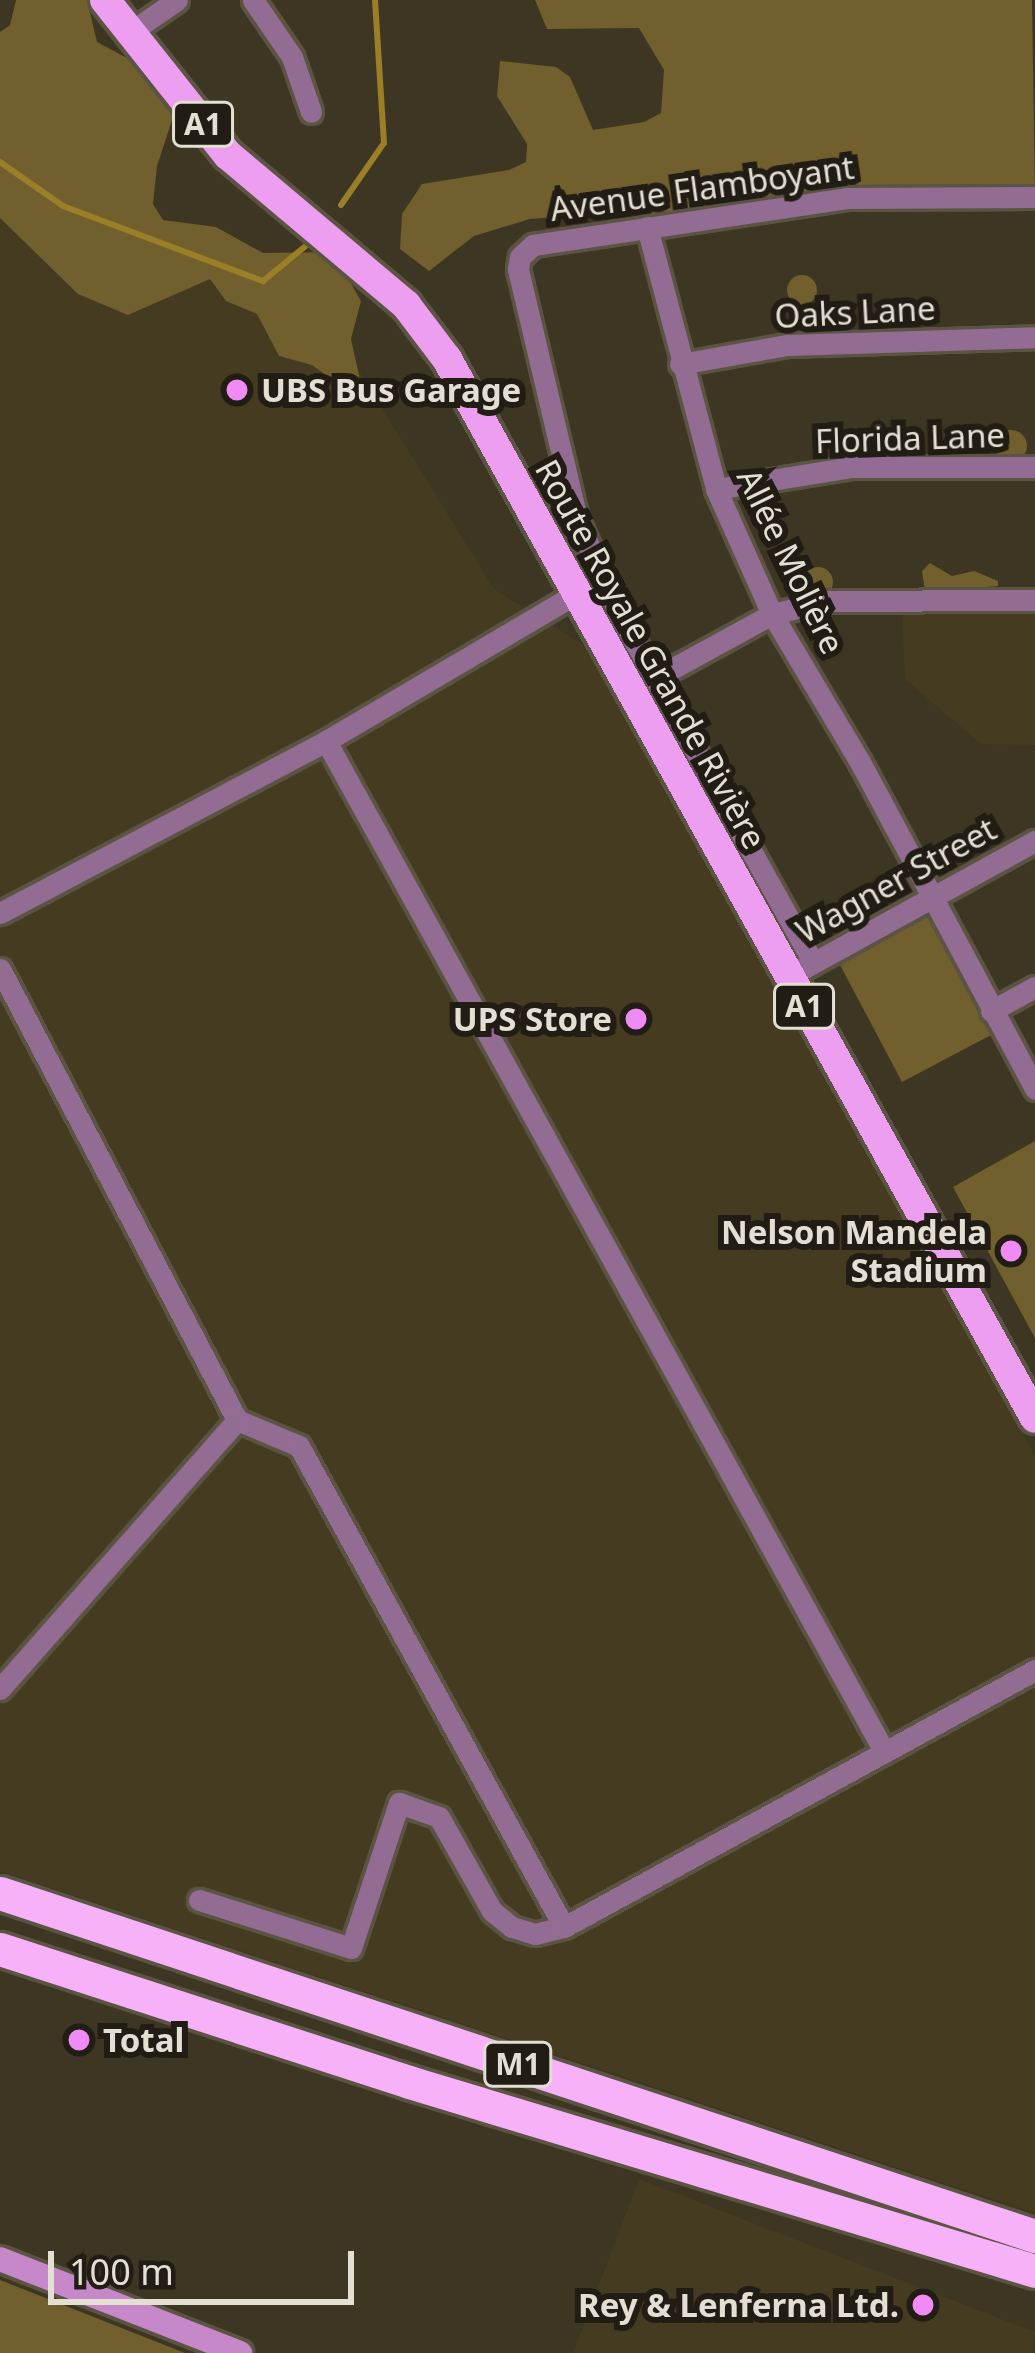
<!DOCTYPE html>
<meta charset="utf-8">
<style>
body{margin:0}
#map{position:relative;width:1035px;height:2353px;overflow:hidden;background:#3d3622;font-family:"Noto Sans",sans-serif}
div>[style]{position:absolute}
.built>*{inset:0;background:#453b20}
.green>*{inset:0;background:#715f2d}
.round{border-radius:50%}
.stream>*{height:6px;margin:-3px;padding:0 3px;transform-origin:3px;border-radius:3px;background:#9a7e28}
.roads{filter:drop-shadow(3px 0 #5b5442) drop-shadow(-3px 0 #5b5442) drop-shadow(0 3px #5b5442) drop-shadow(0 -3px #5b5442)}
.minor>*{height:21px;margin:-10.5px;padding:0 10.5px;transform-origin:10.5px;border-radius:10.5px;background:#936c94}
.secondary>*{height:24px;margin:-12px;padding:0 12px;transform-origin:12px;border-radius:12px;background:#c688c9}
.primary>*{height:30px;margin:-15px;padding:0 15px;transform-origin:15px;border-radius:15px;background:#ee9ef1}
.trunk>*{height:33px;margin:-16.5px;padding:0 16.5px;transform-origin:16.5px;border-radius:16.5px;background:#f6b1f8}
.dots>*{width:33px;height:33px;translate:-50% -50%;box-sizing:border-box;border:6px solid #211d14;border-radius:50%}
span{translate:-50% -50%;white-space:nowrap;text-align:center;line-height:1.15;-webkit-text-stroke:12px #211d14;paint-order:stroke}
.shield-label span{padding:3px 9px;background:#211d14;border:3px solid;border-radius:9px;-webkit-text-stroke-width:0}
.shield-label{font-size:30px;color:#e3dfd3;font-weight:700}
.street-label{font-size:33px;color:#e3dfd3}
.poi-label{font-size:33px;color:#e3dfd3;font-weight:700}
.left{translate:0 -50%;text-align:left}
.right{translate:-100% -50%;text-align:right}
.scale{position:absolute;left:48px;top:2251px;width:306px;height:54px;box-sizing:border-box;border:6px solid #e3dfd3;border-top:0;padding-left:15px;font-size:36px;line-height:42px;white-space:nowrap;color:#e3dfd3;-webkit-text-stroke:9px #211d14;paint-order:stroke}
</style>
<div id="map">
<div class="built">
<div style="clip-path:polygon(0 173px,297px 271px,494px 589px,608px 660px,1035px 1456px,1035px 2213px,0 1871px)"></div>
<div style="clip-path:polygon(1035px 610px,1035px 745px,981px 744px,905px 679px,902px 611px)"></div>
<div style="clip-path:polygon(639px 2179px,1035px 2332px,1033px 2353px,573px 2353px)"></div>
</div>
<div class="green">
<div style="clip-path:polygon(16px 0,87px 0,97px 42px,142px 66px,175px 111px,157px 166px,153px 204px,163px 220px,216px 227px,263px 253px,333px 252px,361px 301px,351px 339px,359px 375px,355px 396px,312px 365px,279px 356px,257px 314px,226px 301px,210px 279px,128px 315px,78px 294px,0 218px,0 32px,10px 25px)"></div>
<div style="clip-path:polygon(535px 0,1032px 0,1035px 194px,670px 217px,624px 212px,530px 219px,474px 236px,429px 271px,400px 249px,402px 214px,422px 184px,509px 170px,526px 162px,527px 144px,497px 96px,500px 61px,556px 67px,570px 77px,593px 130px,644px 122px,661px 113px,664px 70px,639px 28px,547px 29px)"></div>
<div class="round" style="left:787px;top:275px;width:30px;height:30px"></div>
<div class="round" style="left:995px;top:430px;width:32px;height:32px"></div>
<div style="clip-path:polygon(930px 563px,952px 576px,974px 571px,998px 581px,998px 586px,925px 592px,922px 571px)"></div>
<div class="round" style="left:803px;top:567px;width:30px;height:30px"></div>
<div style="clip-path:polygon(927px 915px,993px 1034px,902px 1082px,839px 963px)"></div>
<div style="clip-path:polygon(1035px 1141px,1035px 1338px,953px 1187px)"></div>
<div style="clip-path:polygon(0 2280px,185px 2353px,0 2353px)"></div>
</div>
<div class="stream">
<div style="left:0;top:162px;width:77px;rotate:34.9deg"></div>
<div style="left:63px;top:206px;width:214px;rotate:20.6deg"></div>
<div style="left:263px;top:281px;width:65px;rotate:-39.4deg"></div>
<div style="left:341px;top:205px;width:75px;rotate:-55.3deg"></div>
<div style="left:384px;top:143px;width:143px;rotate:-93.6deg"></div>
</div>
<div class="roads">
<div class="minor">
<div style="left:253px;top:0;width:69px;rotate:55.6deg"></div>
<div style="left:292px;top:57px;width:58px;rotate:70.9deg"></div>
<div style="left:129px;top:33px;width:58px;rotate:-34.5deg"></div>
<div style="left:647px;top:227px;width:271px;rotate:75.2deg"></div>
<div style="left:716px;top:489px;width:137px;rotate:65.9deg"></div>
<div style="left:772px;top:614px;width:172px;rotate:59.3deg"></div>
<div style="left:860px;top:762px;width:371px;rotate:61.8deg"></div>
<div style="left:680px;top:364px;width:109px;rotate:-10.1deg"></div>
<div style="left:787px;top:345px;width:248px;rotate:-1.8deg"></div>
<div style="left:716px;top:489px;width:138px;rotate:-9.2deg"></div>
<div style="left:852px;top:467px;width:183px"></div>
<div style="left:657px;top:677px;width:131px;rotate:-28.7deg"></div>
<div style="left:772px;top:614px;width:57px;rotate:-13.3deg"></div>
<div style="left:827px;top:601px;width:208px;rotate:-0.3deg"></div>
<div style="left:326px;top:741px;width:1152px;rotate:61.08deg"></div>
<div style="left:0;top:913px;width:369px;rotate:-27.8deg"></div>
<div style="left:326px;top:741px;width:291px;rotate:-30.5deg"></div>
<div style="left:813px;top:962px;width:399px;rotate:-119.1deg"></div>
<div style="left:619px;top:613px;width:103px;rotate:-114.1deg"></div>
<div style="left:577px;top:519px;width:257px;rotate:-103.3deg"></div>
<div style="left:518px;top:269px;width:12px;rotate:-81deg"></div>
<div style="left:520px;top:257px;width:18px;rotate:-43deg"></div>
<div style="left:533px;top:245px;width:317px;rotate:-8.5deg"></div>
<div style="left:846px;top:198px;width:189px;rotate:-0.3deg"></div>
<div style="left:804px;top:968px;width:264px;rotate:-28.8deg"></div>
<div style="left:0;top:969px;width:509px;rotate:62.28deg"></div>
<div style="left:237px;top:1420px;width:67px;rotate:22.8deg"></div>
<div style="left:299px;top:1446px;width:549px;rotate:61.15deg"></div>
<div style="left:991px;top:1011px;width:50px;rotate:-28.6deg"></div>
<div style="left:0;top:1689px;width:359px;rotate:-48.6deg"></div>
<div style="left:199px;top:1900px;width:159px;rotate:17.5deg"></div>
<div style="left:351px;top:1948px;width:153px;rotate:-71.7deg"></div>
<div style="left:399px;top:1803px;width:42px;rotate:19.3deg"></div>
<div style="left:439px;top:1817px;width:108px;rotate:60.6deg"></div>
<div style="left:492px;top:1911px;width:26px;rotate:39deg"></div>
<div style="left:512px;top:1927px;width:24px;rotate:17deg"></div>
<div style="left:535px;top:1934px;width:30px;rotate:-14deg"></div>
<div style="left:564px;top:1927px;width:537px;rotate:-28.62deg"></div>
</div>
<div class="secondary">
<div style="left:0;top:2259px;width:258px;rotate:21.4deg"></div>
</div>
<div class="primary">
<div style="left:105px;top:0;width:198px;rotate:51.6deg"></div>
<div style="left:228px;top:155px;width:233px;rotate:40.1deg"></div>
<div style="left:406px;top:305px;width:68px;rotate:52.8deg"></div>
<div style="left:447px;top:359px;width:1211px;rotate:60.96deg"></div>
</div>
<div class="trunk">
<div style="left:0;top:1893px;width:1090px;rotate:18.34deg"></div>
<div style="left:0;top:1949px;width:430px;rotate:18deg"></div>
<div style="left:409px;top:2082px;width:654px;rotate:16.8deg"></div>
</div>
</div>
<div class="dots">
<div style="left:237px;top:390px;background:#f08bf5"></div>
<div style="left:636px;top:1019px;background:#f08bf5"></div>
<div style="left:1011px;top:1251px;background:#f08bf5"></div>
<div style="left:79px;top:2040px;background:#f08bf5"></div>
<div style="left:923px;top:2305px;background:#f08bf5"></div>
</div>
<div class="shield-label">
<span style="left:203px;top:124px">A1</span>
<span style="left:804px;top:1006px">A1</span>
<span style="left:518px;top:2064px">M1</span>
</div>
<div class="street-label">
<span style="left:702px;top:188px;rotate:-8deg">Avenue Flamboyant</span>
<span style="left:855px;top:312px;rotate:-3deg">Oaks Lane</span>
<span style="left:910px;top:438px;rotate:-2deg">Florida Lane</span>
<span style="left:791px;top:561px;rotate:64deg">Allée Molière</span>
<span style="left:651px;top:654px;rotate:61deg">Route Royale Grande Rivière</span>
<span style="left:896px;top:880px;rotate:-29deg">Wagner Street</span>
</div>
<div class="poi-label">
<span class="left" style="left:261px;top:390px">UBS Bus Garage</span>
<span class="right" style="left:612px;top:1019px">UPS Store</span>
<span class="right" style="left:987px;top:1251px">Nelson Mandela<br>Stadium</span>
<span class="left" style="left:103px;top:2040px">Total</span>
<span class="right" style="left:899px;top:2305px">Rey &amp; Lenferna Ltd.</span>
</div>
<div class="scale">100 m</div>
</div>
